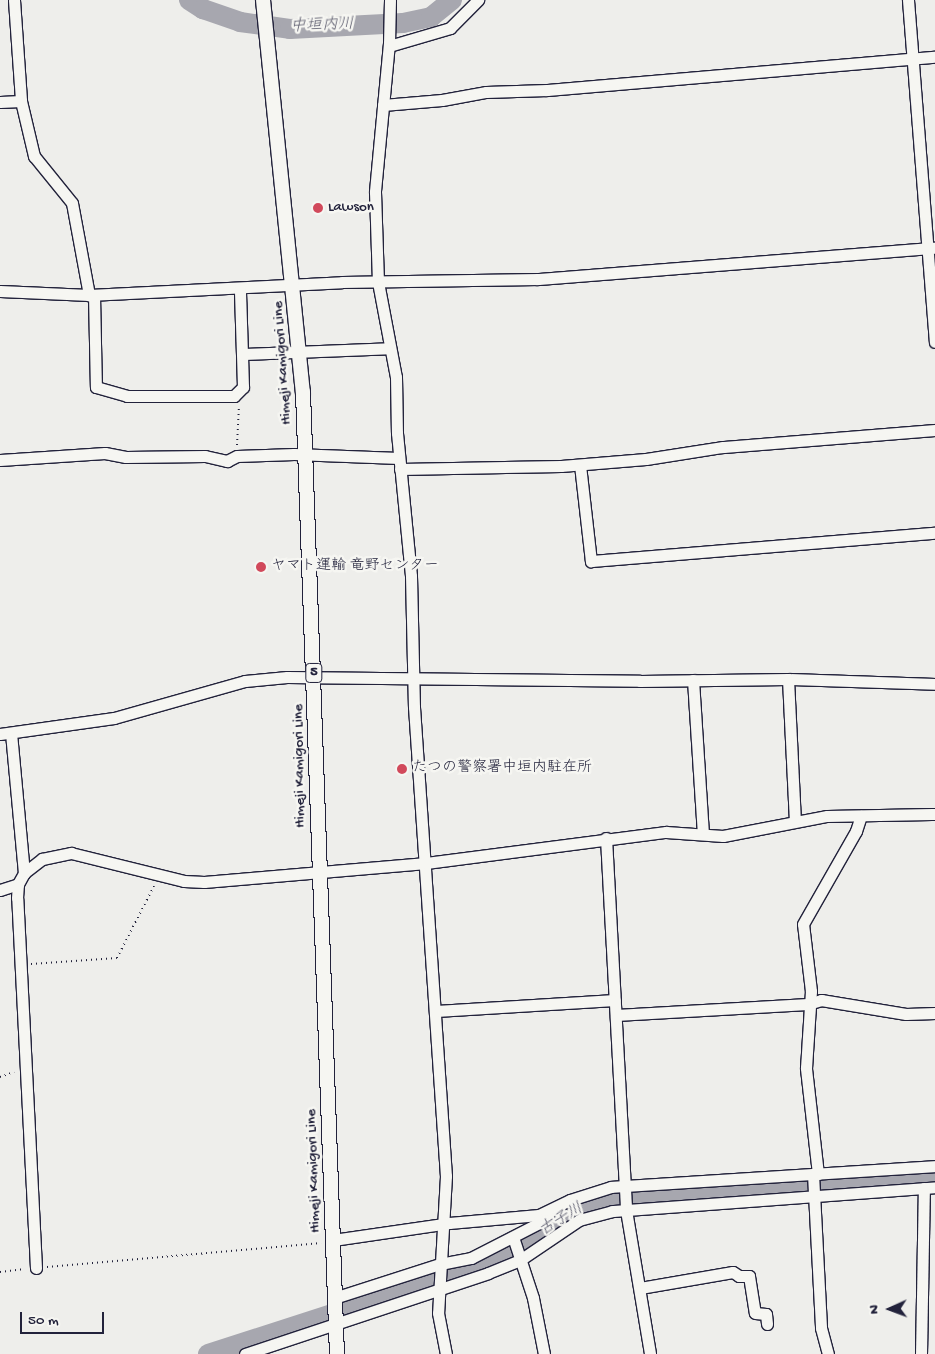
<!DOCTYPE html>
<meta charset="utf-8">
<style>
body{margin:0}
#map{position:relative;width:935px;height:1354px;overflow:hidden;background:#eeeeeb;font-family:"Gochi Hand","Klee One",sans-serif}
div>[style]{position:absolute}
.river>*{height:20px;margin:-10px;padding:0 10px;transform-origin:10px;border-radius:10px;background:#a7a7af}
.path>*{height:2px;margin-top:-1px;transform-origin:0;background:repeating-linear-gradient(90deg,#22223b 0 1px,transparent 0 5px)}
.roads{filter:drop-shadow(1px 0 #22223b) drop-shadow(-1px 0 #22223b) drop-shadow(0 1px #22223b) drop-shadow(0 -1px #22223b)}
.minor>*{height:11px;margin:-5.5px;padding:0 5.5px;transform-origin:5.5px;border-radius:5.5px;background:#f6f6f2}
.major>*{height:14px;margin:-7px;padding:0 7px;transform-origin:7px;border-radius:7px;background:#f6f6f2}
.dots>*{width:14px;height:14px;translate:-50% -50%;box-sizing:border-box;border:2px solid #f6f6f2;border-radius:50%}
span{translate:-50% -50%;white-space:nowrap;text-align:center;line-height:1.15;-webkit-text-stroke:5px #f6f6f2;paint-order:stroke}
.shield-label span{padding:1px 4px;background:#f6f6f2;border:1px solid;border-radius:4px;-webkit-text-stroke-width:0}
.shield-label{font-size:14px;color:#22223b;font-weight:700}
.poi-label{font-size:15px;color:#22223b}
.left{translate:0 -50%;text-align:left}
.street-label{font-size:15px;color:#22223b}
.water-label{font-size:16px;color:#575769;font-style:italic}
.north{position:absolute;left:865px;top:1284px;width:50px;height:50px;-webkit-text-stroke:4px #f6f6f2;paint-order:stroke;rotate:268deg;font-size:14px;font-weight:700;line-height:20px;text-align:center;color:#22223b}
.north::after{content:'';display:block;margin:auto;width:18px;height:22px;background:#22223b;clip-path:polygon(50% 0,100% 100%,50% 72%,0 100%)}
.scale{position:absolute;left:20px;top:1312px;width:84px;height:22px;box-sizing:border-box;border:2px solid #22223b;border-top:0;padding-left:6px;font-size:15px;line-height:18px;white-space:nowrap;color:#22223b;-webkit-text-stroke:4px #f6f6f2;paint-order:stroke}
</style>
<div id="map">
<div class="river">
<div style="left:189px;top:0;width:17px;rotate:33deg"></div>
<div style="left:203px;top:9px;width:39px;rotate:19deg"></div>
<div style="left:240px;top:22px;width:50px;rotate:8deg"></div>
<div style="left:290px;top:29px;width:113px;rotate:-3deg"></div>
<div style="left:403px;top:23px;width:29px;rotate:-12deg"></div>
<div style="left:431px;top:17px;width:27px;rotate:-39deg"></div>
<div style="left:208px;top:1354px;width:280px;rotate:-17.9deg"></div>
<div style="left:474px;top:1268px;width:36px;rotate:-23deg"></div>
<div style="left:507px;top:1254px;width:96px;rotate:-30.9deg"></div>
<div style="left:589px;top:1205px;width:31px;rotate:-11deg"></div>
<div style="left:619px;top:1199px;width:317px;rotate:-3.3deg"></div>
</div>
<div class="path">
<div style="left:237px;top:445px;width:40px;rotate:-87.1deg"></div>
<div style="left:31px;top:964px;width:86px;rotate:-4deg"></div>
<div style="left:117px;top:958px;width:81px;rotate:-62.8deg"></div>
<div style="left:0;top:1077px;width:15px;rotate:-20deg"></div>
<div style="left:47px;top:1267px;width:275px;rotate:-5deg"></div>
<div style="left:0;top:1272px;width:25px;rotate:-7deg"></div>
</div>
<div class="roads">
<div class="minor">
<div style="left:14px;top:0;width:101px;rotate:86deg"></div>
<div style="left:21px;top:101px;width:57px;rotate:76.7deg"></div>
<div style="left:34px;top:156px;width:60px;rotate:51deg"></div>
<div style="left:72px;top:203px;width:94px;rotate:79.5deg"></div>
<div style="left:390px;top:0;width:43px;rotate:91.3deg"></div>
<div style="left:389px;top:43px;width:150px;rotate:95.4deg"></div>
<div style="left:375px;top:192px;width:90px;rotate:88.1deg"></div>
<div style="left:378px;top:282px;width:97px;rotate:79.3deg"></div>
<div style="left:396px;top:377px;width:56px;rotate:89deg"></div>
<div style="left:397px;top:433px;width:144px;rotate:84.4deg"></div>
<div style="left:411px;top:576px;width:131px;rotate:88.7deg"></div>
<div style="left:414px;top:707px;width:470px;rotate:86.1deg"></div>
<div style="left:446px;top:1176px;width:137px;rotate:93.3deg"></div>
<div style="left:438px;top:1313px;width:42px;rotate:79deg"></div>
<div style="left:908px;top:0;width:343px;rotate:85.5deg"></div>
<div style="left:389px;top:46px;width:64px;rotate:-16.4deg"></div>
<div style="left:450px;top:28px;width:40px;rotate:-45deg"></div>
<div style="left:0;top:102px;width:21px;rotate:-3deg"></div>
<div style="left:383px;top:105px;width:59px;rotate:-4.8deg"></div>
<div style="left:442px;top:100px;width:45px;rotate:-10.3deg"></div>
<div style="left:486px;top:92px;width:61px;rotate:-1.9deg"></div>
<div style="left:547px;top:90px;width:389px;rotate:-4.9deg"></div>
<div style="left:0;top:291px;width:89px;rotate:2.6deg"></div>
<div style="left:89px;top:295px;width:253px;rotate:-2.9deg"></div>
<div style="left:342px;top:282px;width:196px;rotate:-0.9deg"></div>
<div style="left:538px;top:279px;width:398px;rotate:-4.5deg"></div>
<div style="left:94px;top:295px;width:92px;rotate:88.8deg"></div>
<div style="left:96px;top:387px;width:32px;rotate:16deg"></div>
<div style="left:127px;top:396px;width:107px"></div>
<div style="left:234px;top:396px;width:13px;rotate:-45deg"></div>
<div style="left:243px;top:387px;width:98px;rotate:-91.8deg"></div>
<div style="left:243px;top:354px;width:147px;rotate:-2.3deg"></div>
<div style="left:0;top:460px;width:105px;rotate:-3.8deg"></div>
<div style="left:105px;top:453px;width:21px;rotate:11deg"></div>
<div style="left:126px;top:457px;width:79px;rotate:-0.7deg"></div>
<div style="left:205px;top:456px;width:23px;rotate:13deg"></div>
<div style="left:227px;top:461px;width:11px;rotate:-27deg"></div>
<div style="left:237px;top:456px;width:57px;rotate:-2deg"></div>
<div style="left:294px;top:454px;width:105px;rotate:2.2deg"></div>
<div style="left:580px;top:465px;width:97px;rotate:83.5deg"></div>
<div style="left:591px;top:561px;width:345px;rotate:-4.7deg"></div>
<div style="left:400px;top:469px;width:161px;rotate:-1.1deg"></div>
<div style="left:561px;top:466px;width:85px;rotate:-4.7deg"></div>
<div style="left:646px;top:459px;width:78px;rotate:-8.9deg"></div>
<div style="left:723px;top:447px;width:213px;rotate:-4.6deg"></div>
<div style="left:788px;top:679px;width:142px;rotate:87.2deg"></div>
<div style="left:693px;top:680px;width:153px;rotate:86.3deg"></div>
<div style="left:11px;top:733px;width:141px;rotate:84.7deg"></div>
<div style="left:0;top:734px;width:115px;rotate:-8deg"></div>
<div style="left:114px;top:718px;width:136px;rotate:-15.8deg"></div>
<div style="left:245px;top:681px;width:42px;rotate:-5.4deg"></div>
<div style="left:287px;top:677px;width:353px;rotate:0.6deg"></div>
<div style="left:640px;top:681px;width:148px;rotate:-0.8deg"></div>
<div style="left:788px;top:679px;width:147px;rotate:1.9deg"></div>
<div style="left:606px;top:838px;width:373px;rotate:86.9deg"></div>
<div style="left:626px;top:1210px;width:146px;rotate:80.5deg"></div>
<div style="left:0;top:890px;width:19px;rotate:-18deg"></div>
<div style="left:436px;top:1011px;width:179px;rotate:-3.5deg"></div>
<div style="left:616px;top:1015px;width:192px;rotate:-3.3deg"></div>
<div style="left:808px;top:1004px;width:14px;rotate:-17deg"></div>
<div style="left:821px;top:1000px;width:86px;rotate:9.4deg"></div>
<div style="left:906px;top:1014px;width:29px;rotate:-2deg"></div>
<div style="left:813px;top:1174px;width:154px;rotate:87deg"></div>
<div style="left:821px;top:1328px;width:27px;rotate:75deg"></div>
<div style="left:818px;top:1174px;width:107px;rotate:-96.5deg"></div>
<div style="left:806px;top:1068px;width:77px;rotate:-86.3deg"></div>
<div style="left:811px;top:991px;width:67px;rotate:-96.8deg"></div>
<div style="left:803px;top:924px;width:107px;rotate:-60.3deg"></div>
<div style="left:856px;top:831px;width:16px;rotate:-72deg"></div>
<div style="left:513px;top:1237px;width:64px;rotate:71.8deg"></div>
<div style="left:533px;top:1298px;width:57px;rotate:78.9deg"></div>
<div style="left:333px;top:1240px;width:117px;rotate:-8.3deg"></div>
<div style="left:449px;top:1223px;width:90px;rotate:-5.1deg"></div>
<div style="left:539px;top:1215px;width:34px;rotate:-26deg"></div>
<div style="left:570px;top:1200px;width:43px;rotate:-17.6deg"></div>
<div style="left:611px;top:1187px;width:325px;rotate:-3.7deg"></div>
<div style="left:36px;top:1268px;width:370px;rotate:-92.9deg"></div>
<div style="left:17px;top:898px;width:14px;rotate:-86deg"></div>
<div style="left:18px;top:884px;width:13px;rotate:-61deg"></div>
<div style="left:24px;top:873px;width:23px;rotate:-38deg"></div>
<div style="left:42px;top:859px;width:30px;rotate:-12deg"></div>
<div style="left:71px;top:853px;width:116px;rotate:13.9deg"></div>
<div style="left:184px;top:881px;width:20px;rotate:3deg"></div>
<div style="left:204px;top:882px;width:223px;rotate:-4.9deg"></div>
<div style="left:426px;top:863px;width:242px;rotate:-7.4deg"></div>
<div style="left:666px;top:832px;width:57px;rotate:4deg"></div>
<div style="left:723px;top:836px;width:106px;rotate:-10.9deg"></div>
<div style="left:827px;top:816px;width:108px;rotate:-1.1deg"></div>
<div style="left:640px;top:1288px;width:94px;rotate:-9.8deg"></div>
<div style="left:733px;top:1272px;width:7px;rotate:34deg"></div>
<div style="left:739px;top:1276px;width:10px"></div>
<div style="left:749px;top:1276px;width:37px;rotate:81deg"></div>
<div style="left:755px;top:1313px;width:11px;rotate:5deg"></div>
<div style="left:766px;top:1314px;width:10px;rotate:84deg"></div>
<div style="left:334px;top:1298px;width:111px;rotate:-17.8deg"></div>
<div style="left:440px;top:1264px;width:32px;rotate:-11deg"></div>
<div style="left:471px;top:1258px;width:79px;rotate:-27.2deg"></div>
<div style="left:541px;top:1222px;width:12px;rotate:-48deg"></div>
<div style="left:245px;top:1354px;width:256px;rotate:-18.4deg"></div>
<div style="left:488px;top:1273px;width:35px;rotate:-22deg"></div>
<div style="left:520px;top:1260px;width:71px;rotate:-34.1deg"></div>
<div style="left:579px;top:1220px;width:34px;rotate:-15deg"></div>
<div style="left:612px;top:1211px;width:324px;rotate:-4.2deg"></div>
<div style="left:921px;top:1354px;width:166px;rotate:-89deg"></div>
</div>
<div class="major">
<div style="left:263px;top:0;width:394px;rotate:84.2deg"></div>
<div style="left:303px;top:392px;width:963px;rotate:87.98deg"></div>
</div>
</div>
<div class="dots">
<div style="left:318px;top:208px;background:#d1495b"></div>
<div style="left:261px;top:567px;background:#d1495b"></div>
<div style="left:402px;top:769px;background:#d1495b"></div>
</div>
<div class="shield-label">
<span style="left:314px;top:673px">5</span>
</div>
<div class="poi-label">
<span class="left" style="left:328px;top:208px">Lawson</span>
<span class="left" style="left:271px;top:567px">ヤマト運輸 竜野センター</span>
<span class="left" style="left:412px;top:769px">たつの警察署中垣内駐在所</span>
</div>
<div class="street-label">
<span style="left:283px;top:363px;rotate:-94deg">Himeji Kamigori Line</span>
<span style="left:300px;top:766px;rotate:-91deg">Himeji Kamigori Line</span>
<span style="left:314px;top:1171px;rotate:-92deg">Himeji Kamigori Line</span>
</div>
<div class="water-label">
<span style="left:322px;top:27px;rotate:-2deg">中垣内川</span>
<span style="left:562px;top:1221px;rotate:-31deg">古子川</span>
</div>
<div class="north">N</div>
<div class="scale">50 m</div>
</div>
